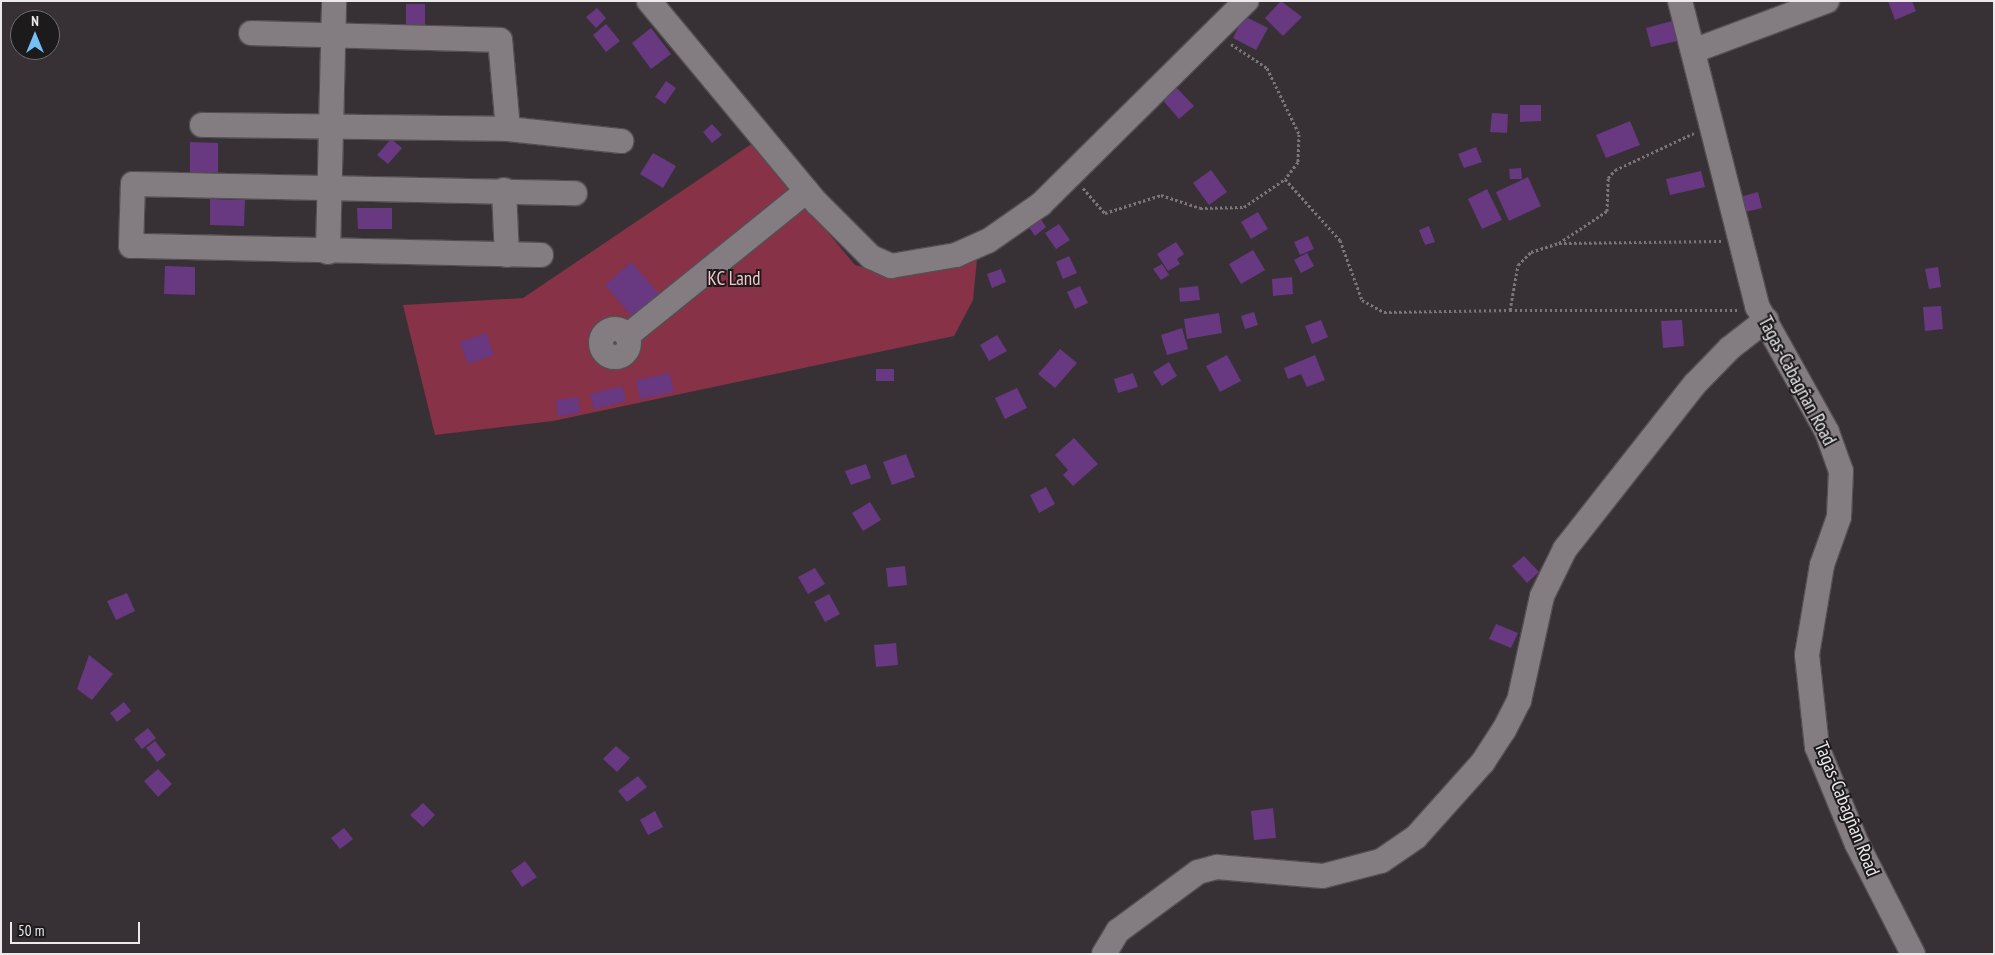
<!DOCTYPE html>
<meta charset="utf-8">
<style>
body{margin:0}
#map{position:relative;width:1995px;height:955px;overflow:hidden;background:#373136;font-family:"PT Sans Narrow",sans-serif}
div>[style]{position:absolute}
.green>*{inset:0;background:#873247}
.building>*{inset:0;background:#683880}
.path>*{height:3px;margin-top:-1.5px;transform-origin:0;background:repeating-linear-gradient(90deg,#7a7579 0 2.5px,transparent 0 5px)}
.roads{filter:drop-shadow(1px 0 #544f53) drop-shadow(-1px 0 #544f53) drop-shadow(0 1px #544f53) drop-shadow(0 -1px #544f53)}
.minor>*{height:24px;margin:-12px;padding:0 12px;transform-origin:12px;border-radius:12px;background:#837d82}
.minor>.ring{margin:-12px;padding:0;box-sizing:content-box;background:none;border:24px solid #837d82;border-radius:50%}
span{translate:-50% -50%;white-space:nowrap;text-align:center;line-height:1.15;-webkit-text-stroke:4px #1d1a1c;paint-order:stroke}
.park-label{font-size:19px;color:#f8c3cb}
.street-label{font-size:19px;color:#ece9eb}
.frame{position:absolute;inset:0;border:2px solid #ece9eb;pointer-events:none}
.north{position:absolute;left:10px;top:10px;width:50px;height:50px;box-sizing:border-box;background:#1d1a1c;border:1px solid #706d6f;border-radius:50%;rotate:0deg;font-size:14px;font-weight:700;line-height:20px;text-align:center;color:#ece9eb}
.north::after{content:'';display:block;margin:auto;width:18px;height:22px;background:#73c1f5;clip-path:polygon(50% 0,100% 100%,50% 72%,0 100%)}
.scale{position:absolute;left:10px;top:922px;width:130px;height:22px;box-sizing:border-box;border:2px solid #ece9eb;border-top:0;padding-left:6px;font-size:15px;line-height:18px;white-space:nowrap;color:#ece9eb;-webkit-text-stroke:4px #1d1a1c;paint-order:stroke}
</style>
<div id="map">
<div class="green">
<div style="clip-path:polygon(753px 143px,855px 265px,899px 277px,977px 259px,973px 300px,954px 336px,553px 421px,435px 435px,403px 305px,523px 298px)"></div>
</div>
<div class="building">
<div style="clip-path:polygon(1281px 1px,1302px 17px,1283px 36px,1265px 18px)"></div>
<div style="clip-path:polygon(1888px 1px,1912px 1px,1916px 11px,1895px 20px)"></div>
<div style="clip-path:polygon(406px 4px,425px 4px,425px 25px,406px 25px)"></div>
<div style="clip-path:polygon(597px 8px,606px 18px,596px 28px,586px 17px)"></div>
<div style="clip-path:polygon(1244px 16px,1268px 28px,1256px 50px,1233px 38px)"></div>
<div style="clip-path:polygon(1672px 21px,1677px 41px,1651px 47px,1646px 28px)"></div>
<div style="clip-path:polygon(606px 24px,620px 41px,606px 52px,593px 35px)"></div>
<div style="clip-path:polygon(651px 28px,671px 54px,651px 69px,632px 43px)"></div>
<div style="clip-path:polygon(666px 81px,676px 88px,665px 104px,655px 97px)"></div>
<div style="clip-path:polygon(1174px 85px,1194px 106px,1179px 119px,1160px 97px)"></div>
<div style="clip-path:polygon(1520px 105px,1541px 105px,1541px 121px,1520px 122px)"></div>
<div style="clip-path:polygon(1492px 113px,1508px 114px,1507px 133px,1490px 132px)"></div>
<div style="clip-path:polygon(1630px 121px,1640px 145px,1606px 158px,1596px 135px)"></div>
<div style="clip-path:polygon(712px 124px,722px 135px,712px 143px,703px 132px)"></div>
<div style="clip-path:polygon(391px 139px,402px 148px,388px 164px,377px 155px)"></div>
<div style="clip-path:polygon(190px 142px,218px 143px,218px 172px,190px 172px)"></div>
<div style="clip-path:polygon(1476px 147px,1482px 162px,1464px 168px,1458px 154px)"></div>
<div style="clip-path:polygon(653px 153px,676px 166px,663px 188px,640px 174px)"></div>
<div style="clip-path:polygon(1521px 168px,1522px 179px,1510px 179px,1509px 169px)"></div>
<div style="clip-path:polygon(1211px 170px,1227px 192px,1209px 205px,1193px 183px)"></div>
<div style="clip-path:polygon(1701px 171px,1705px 187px,1670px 195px,1666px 179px)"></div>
<div style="clip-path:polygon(1528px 177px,1541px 206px,1509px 221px,1496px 192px)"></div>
<div style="clip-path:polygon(1487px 189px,1502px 220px,1482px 229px,1468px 199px)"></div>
<div style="clip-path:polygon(1758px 192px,1762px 208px,1737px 214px,1733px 199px)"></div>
<div style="clip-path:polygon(210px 199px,245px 200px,244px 226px,210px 225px)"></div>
<div style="clip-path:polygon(357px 208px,392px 208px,392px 229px,358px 229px)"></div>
<div style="clip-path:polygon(1258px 212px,1268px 229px,1251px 239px,1241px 222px)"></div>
<div style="clip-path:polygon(1038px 215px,1046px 227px,1035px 236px,1026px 223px)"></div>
<div style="clip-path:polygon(1059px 224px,1070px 240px,1056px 249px,1045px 233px)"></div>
<div style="clip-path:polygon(1429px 226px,1435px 242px,1425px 245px,1419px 230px)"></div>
<div style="clip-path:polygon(1308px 236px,1314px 249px,1300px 255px,1294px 242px)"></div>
<div style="clip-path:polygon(1176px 242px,1184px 254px,1177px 259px,1180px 264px,1168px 271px,1157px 254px)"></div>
<div style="clip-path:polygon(1253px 250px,1265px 270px,1241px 284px,1229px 264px)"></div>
<div style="clip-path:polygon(1307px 253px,1314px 266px,1301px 273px,1294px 260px)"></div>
<div style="clip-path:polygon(1069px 256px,1077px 273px,1063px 279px,1056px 262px)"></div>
<div style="clip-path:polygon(631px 262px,662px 297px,635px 320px,605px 285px)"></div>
<div style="clip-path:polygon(1162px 264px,1169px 275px,1161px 280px,1153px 269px)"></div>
<div style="clip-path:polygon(165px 266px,195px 267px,195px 295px,164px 294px)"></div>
<div style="clip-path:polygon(1938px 267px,1941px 287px,1929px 289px,1925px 269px)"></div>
<div style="clip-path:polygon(1001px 269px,1006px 282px,992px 288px,987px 274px)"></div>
<div style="clip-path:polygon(1292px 277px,1293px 294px,1273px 296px,1272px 279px)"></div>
<div style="clip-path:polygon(1080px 286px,1088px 303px,1075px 309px,1067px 292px)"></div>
<div style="clip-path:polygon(1198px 286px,1200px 300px,1180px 302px,1179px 288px)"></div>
<div style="clip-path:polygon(1941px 306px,1943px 329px,1925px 331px,1923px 307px)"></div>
<div style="clip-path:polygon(1254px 312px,1258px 325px,1245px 329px,1241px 316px)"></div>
<div style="clip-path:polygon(1219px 313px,1222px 333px,1187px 339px,1184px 319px)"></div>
<div style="clip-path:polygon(1321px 320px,1328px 337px,1312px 344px,1305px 326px)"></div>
<div style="clip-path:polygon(1682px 320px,1684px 346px,1663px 348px,1661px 321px)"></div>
<div style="clip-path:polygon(1182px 328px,1188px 349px,1167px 355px,1161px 335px)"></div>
<div style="clip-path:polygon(486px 333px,494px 355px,468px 364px,460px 342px)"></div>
<div style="clip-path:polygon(997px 335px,1007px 351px,989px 361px,980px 345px)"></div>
<div style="clip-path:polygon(1060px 349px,1077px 363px,1055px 388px,1038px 374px)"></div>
<div style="clip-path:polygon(1227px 355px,1241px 381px,1220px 392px,1206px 366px)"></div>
<div style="clip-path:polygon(1315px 355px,1325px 380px,1307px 387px,1301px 374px,1288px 379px,1284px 368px)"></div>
<div style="clip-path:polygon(1169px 362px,1177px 376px,1162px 386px,1153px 372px)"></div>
<div style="clip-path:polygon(876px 369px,894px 369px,894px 381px,876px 381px)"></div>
<div style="clip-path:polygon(670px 373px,674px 392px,640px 399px,636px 380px)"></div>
<div style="clip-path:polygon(1133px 373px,1138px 387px,1118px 393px,1114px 379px)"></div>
<div style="clip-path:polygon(622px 386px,626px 401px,594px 409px,590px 394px)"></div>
<div style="clip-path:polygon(1017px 388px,1027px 408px,1005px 419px,995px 398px)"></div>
<div style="clip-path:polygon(578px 397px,580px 413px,558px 416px,556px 400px)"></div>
<div style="clip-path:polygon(1074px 438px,1098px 464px,1073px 486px,1063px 475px,1068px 470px,1055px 455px)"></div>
<div style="clip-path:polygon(906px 454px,915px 477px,892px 485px,883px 462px)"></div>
<div style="clip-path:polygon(866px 464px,871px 478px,851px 485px,845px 471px)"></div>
<div style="clip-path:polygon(1046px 487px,1055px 504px,1039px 513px,1030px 495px)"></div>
<div style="clip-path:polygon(870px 502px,881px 520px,863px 531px,852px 513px)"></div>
<div style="clip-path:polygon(1524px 556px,1539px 572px,1527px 583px,1512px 566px)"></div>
<div style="clip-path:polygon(905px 566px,907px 585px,888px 587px,886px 568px)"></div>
<div style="clip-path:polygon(815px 568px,825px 584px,808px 594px,798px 577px)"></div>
<div style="clip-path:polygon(127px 593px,135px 611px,116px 620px,107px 601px)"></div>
<div style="clip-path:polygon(829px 594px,840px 614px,825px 622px,814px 602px)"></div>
<div style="clip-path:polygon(1496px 624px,1518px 633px,1511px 648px,1489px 639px)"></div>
<div style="clip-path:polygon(896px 643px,898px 665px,876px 667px,874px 645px)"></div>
<div style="clip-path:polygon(89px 655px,113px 674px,92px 700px,77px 689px)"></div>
<div style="clip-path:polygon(124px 702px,131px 711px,117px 722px,110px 713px)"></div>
<div style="clip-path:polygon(148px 728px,156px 738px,142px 749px,134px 739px)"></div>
<div style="clip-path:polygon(155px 741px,166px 755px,157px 762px,146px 748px)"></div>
<div style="clip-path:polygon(616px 746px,630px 758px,617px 772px,603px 759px)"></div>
<div style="clip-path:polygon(158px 769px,172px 784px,158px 797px,144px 781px)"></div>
<div style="clip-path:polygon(638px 776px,647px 787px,627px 802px,618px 791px)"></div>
<div style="clip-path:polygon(423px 803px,435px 815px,423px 827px,410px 815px)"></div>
<div style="clip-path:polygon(1273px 808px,1276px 838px,1254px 840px,1251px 811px)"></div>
<div style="clip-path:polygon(655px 811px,663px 827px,648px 835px,640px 820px)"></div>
<div style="clip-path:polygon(344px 828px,353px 839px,340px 849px,331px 838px)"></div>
<div style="clip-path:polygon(525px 861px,537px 877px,522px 887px,511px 871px)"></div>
</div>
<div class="path">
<div style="left:1231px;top:44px;width:43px;rotate:33.7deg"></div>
<div style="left:1267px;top:68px;width:73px;rotate:64.1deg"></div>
<div style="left:1299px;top:134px;width:28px;rotate:92deg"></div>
<div style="left:1298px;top:162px;width:21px;rotate:127deg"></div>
<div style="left:1285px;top:179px;width:82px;rotate:48deg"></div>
<div style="left:1340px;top:240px;width:64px;rotate:69.9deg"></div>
<div style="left:1362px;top:300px;width:25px;rotate:29deg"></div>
<div style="left:1384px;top:312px;width:126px;rotate:-0.9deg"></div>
<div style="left:1510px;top:310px;width:46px;rotate:-79.9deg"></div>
<div style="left:1518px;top:265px;width:18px;rotate:-45deg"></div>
<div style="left:1531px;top:252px;width:29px;rotate:-18deg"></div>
<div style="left:1559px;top:243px;width:163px;rotate:-0.7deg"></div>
<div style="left:1083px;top:188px;width:33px;rotate:49deg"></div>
<div style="left:1105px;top:213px;width:59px;rotate:-17.8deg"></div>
<div style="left:1161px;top:195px;width:41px;rotate:18.4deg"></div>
<div style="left:1200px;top:208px;width:44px;rotate:-1.3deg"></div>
<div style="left:1244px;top:207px;width:50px;rotate:-34.3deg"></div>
<div style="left:1559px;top:243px;width:58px;rotate:-33.7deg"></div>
<div style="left:1607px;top:211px;width:33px;rotate:-88deg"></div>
<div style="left:1608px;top:178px;width:11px;rotate:-49deg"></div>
<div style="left:1615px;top:170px;width:87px;rotate:-25.1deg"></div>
<div style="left:1510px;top:310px;width:227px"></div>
</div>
<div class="roads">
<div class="minor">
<div style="left:649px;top:1px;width:263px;rotate:50.3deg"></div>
<div style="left:817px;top:203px;width:76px;rotate:45deg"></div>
<div style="left:871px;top:257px;width:22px;rotate:24deg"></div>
<div style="left:891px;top:266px;width:66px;rotate:-9.6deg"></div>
<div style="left:956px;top:255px;width:35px;rotate:-24deg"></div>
<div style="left:988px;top:241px;width:65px;rotate:-34.9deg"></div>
<div style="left:1041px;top:204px;width:289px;rotate:-44.7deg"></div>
<div style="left:1680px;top:1px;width:315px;rotate:75.8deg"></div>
<div style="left:1757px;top:306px;width:144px;rotate:60.9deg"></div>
<div style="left:1827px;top:432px;width:41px;rotate:70.3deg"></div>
<div style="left:1841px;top:471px;width:46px;rotate:92.5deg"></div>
<div style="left:1839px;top:517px;width:51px;rotate:109.5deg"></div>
<div style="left:1822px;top:565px;width:91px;rotate:99.5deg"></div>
<div style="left:1807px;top:655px;width:93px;rotate:83.8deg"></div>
<div style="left:1817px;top:747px;width:105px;rotate:67.6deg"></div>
<div style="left:1857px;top:844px;width:123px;rotate:63deg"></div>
<div style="left:1693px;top:51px;width:143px;rotate:-20.5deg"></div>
<div style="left:202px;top:125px;width:306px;rotate:0.7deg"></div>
<div style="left:508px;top:129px;width:89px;rotate:-95.1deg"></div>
<div style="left:500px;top:40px;width:249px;rotate:-178.4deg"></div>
<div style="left:508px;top:129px;width:114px;rotate:6.1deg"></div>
<div style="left:504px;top:190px;width:65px;rotate:87.4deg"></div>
<div style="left:328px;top:252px;width:251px;rotate:-88.6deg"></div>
<div style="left:541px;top:255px;width:410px;rotate:-178.7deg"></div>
<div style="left:131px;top:246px;width:62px;rotate:-88.2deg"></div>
<div style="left:133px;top:184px;width:442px;rotate:1.2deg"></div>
<div class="ring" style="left:601px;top:329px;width:4px;height:4px"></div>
<div style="left:627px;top:336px;width:231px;rotate:-38.9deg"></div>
<div style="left:1104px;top:954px;width:27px;rotate:-59deg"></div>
<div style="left:1118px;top:931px;width:99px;rotate:-36.4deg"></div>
<div style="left:1198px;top:872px;width:20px;rotate:-15deg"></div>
<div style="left:1217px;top:867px;width:106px;rotate:4.9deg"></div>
<div style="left:1323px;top:876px;width:60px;rotate:-14.5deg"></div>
<div style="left:1381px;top:861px;width:42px;rotate:-34.4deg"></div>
<div style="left:1416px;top:837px;width:101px;rotate:-48.2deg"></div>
<div style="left:1483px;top:762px;width:38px;rotate:-57deg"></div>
<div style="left:1504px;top:730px;width:33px;rotate:-63deg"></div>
<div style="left:1519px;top:701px;width:107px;rotate:-77.6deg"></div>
<div style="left:1542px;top:596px;width:52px;rotate:-63.9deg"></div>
<div style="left:1565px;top:549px;width:210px;rotate:-51.8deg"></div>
<div style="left:1695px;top:384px;width:50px;rotate:-45.8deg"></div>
<div style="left:1730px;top:348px;width:46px;rotate:-37.9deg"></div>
</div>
</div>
<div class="park-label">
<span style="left:734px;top:279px">KC Land</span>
</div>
<div class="street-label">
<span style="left:1797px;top:381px;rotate:62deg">Tagas-Cabagñan Road</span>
<span style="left:1847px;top:809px;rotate:68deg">Tagas-Cabagñan Road</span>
</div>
<div class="frame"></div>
<div class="north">N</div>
<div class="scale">50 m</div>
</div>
